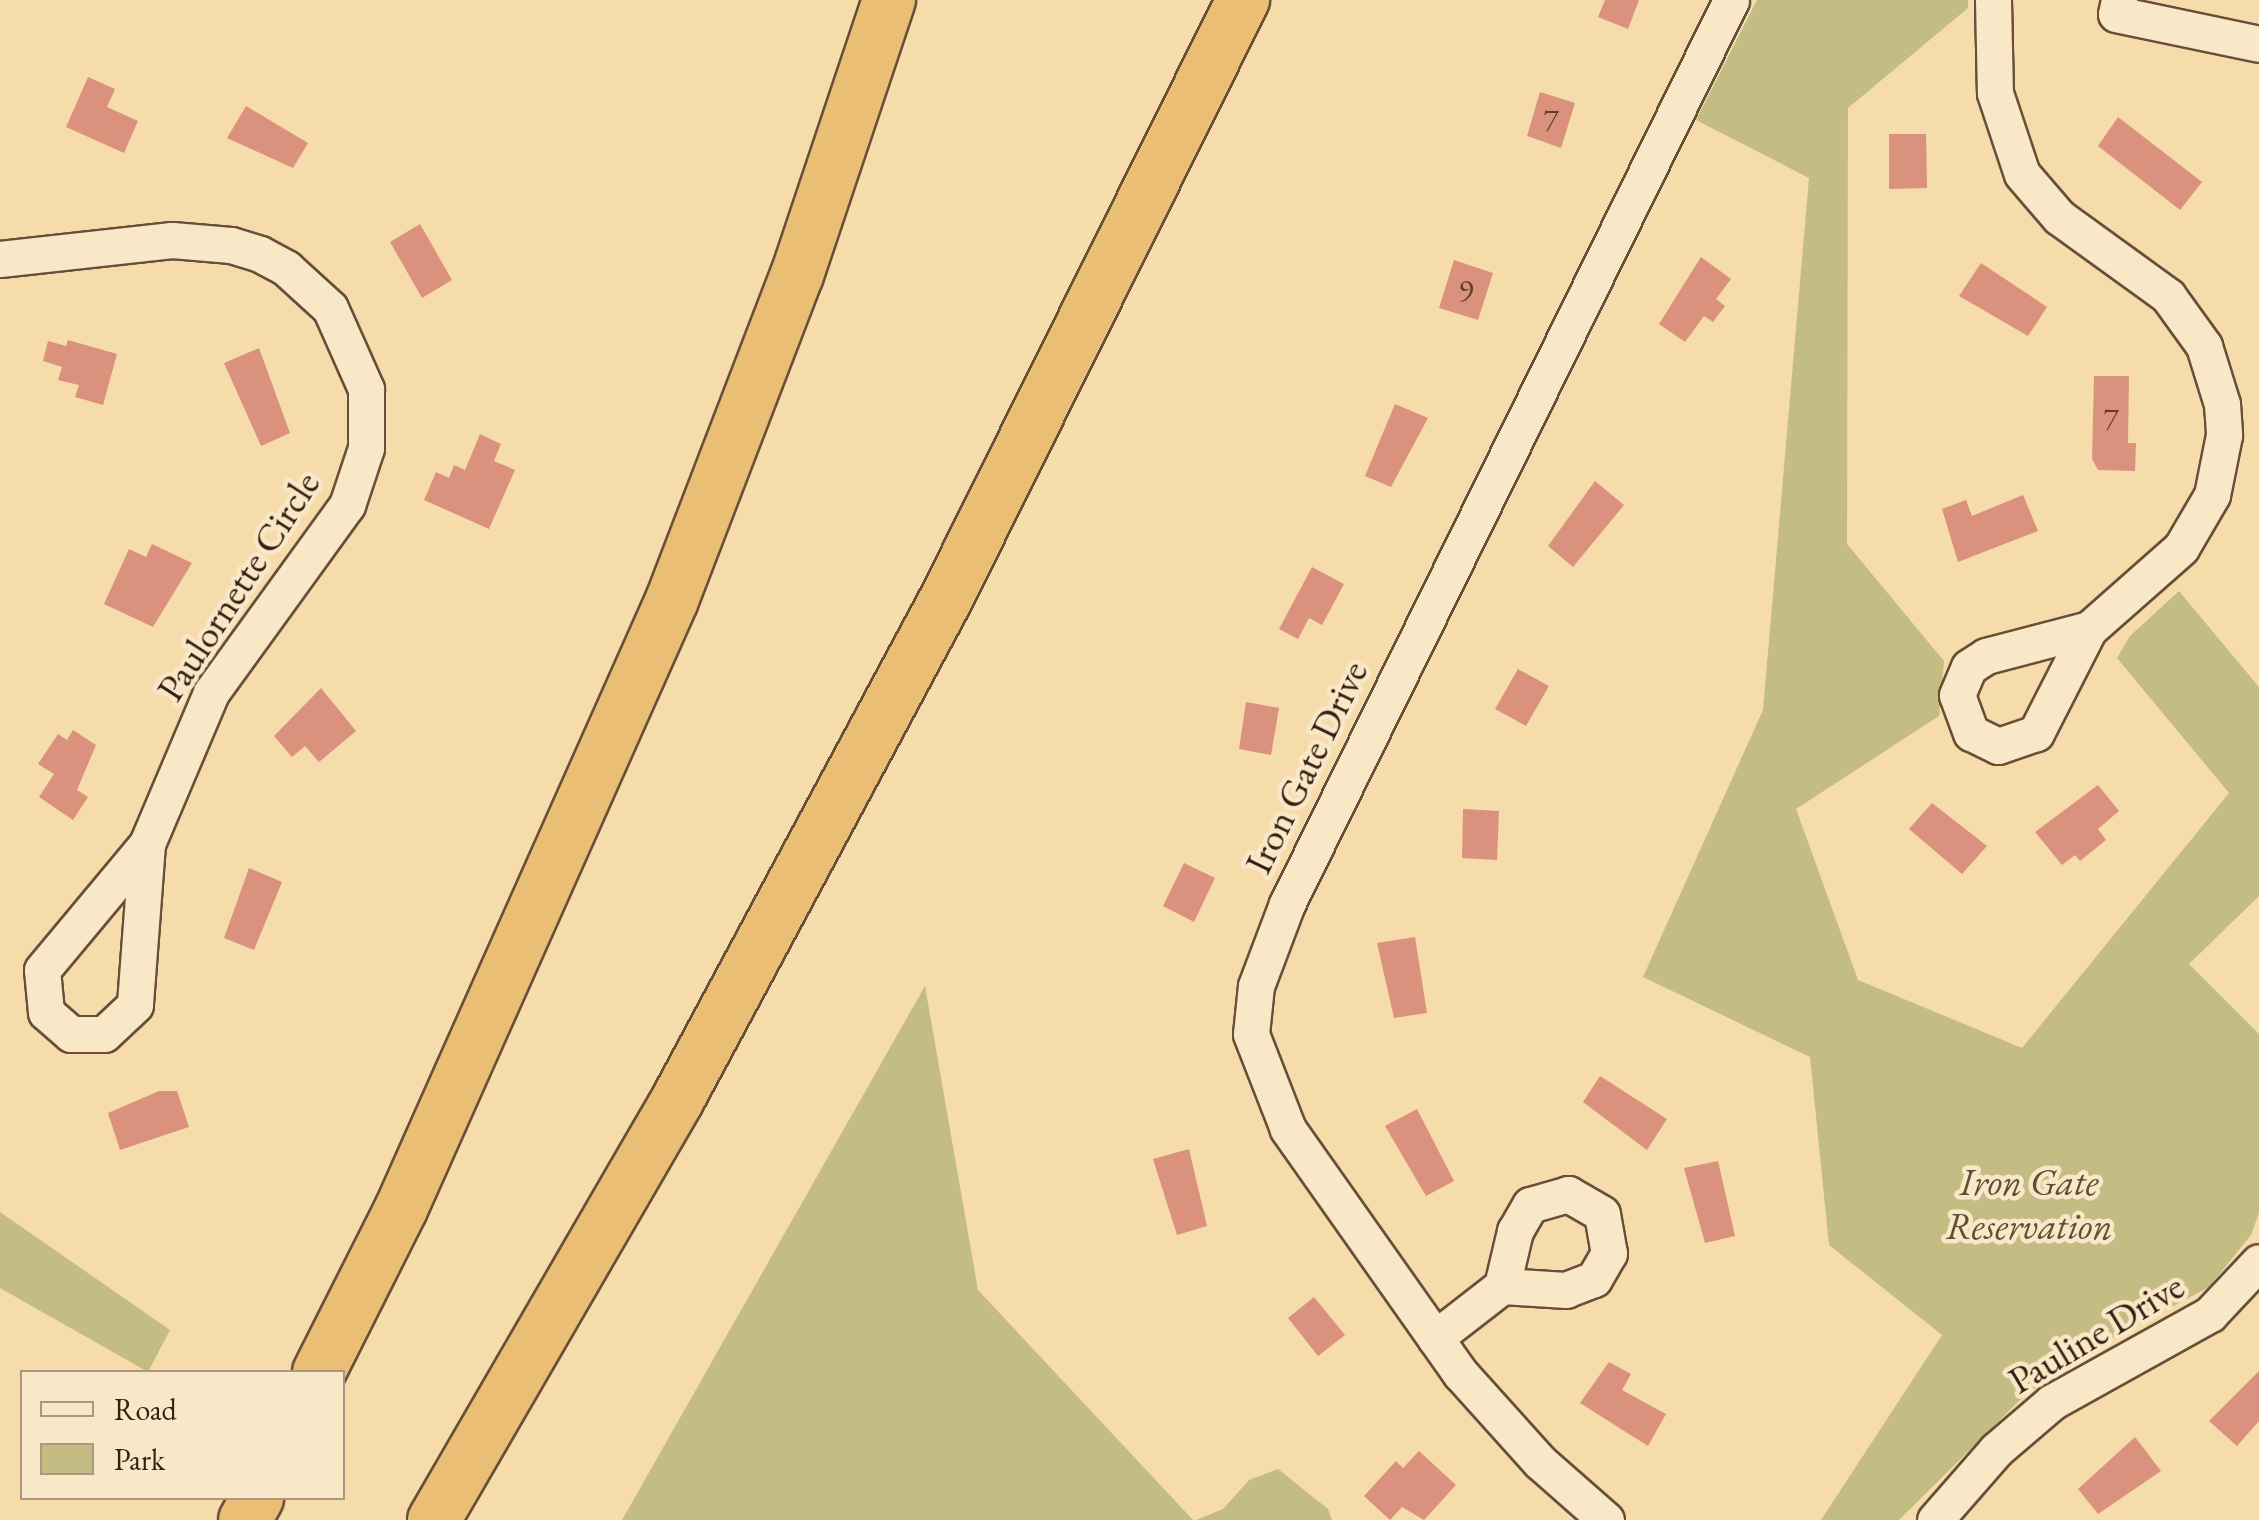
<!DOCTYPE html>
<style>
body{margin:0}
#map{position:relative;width:2259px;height:1520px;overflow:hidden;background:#f6dbab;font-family:"EB Garamond",serif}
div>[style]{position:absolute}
.green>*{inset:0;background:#c4bd83}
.building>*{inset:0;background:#da927f}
.roads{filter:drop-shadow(2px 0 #674f38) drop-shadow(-2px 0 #674f38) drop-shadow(0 2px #674f38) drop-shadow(0 -2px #674f38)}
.minor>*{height:35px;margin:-17.5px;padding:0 17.5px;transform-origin:17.5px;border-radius:17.5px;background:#f9e8c8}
.highway>*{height:52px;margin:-26px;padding:0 26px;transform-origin:26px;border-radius:26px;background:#ebbe76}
span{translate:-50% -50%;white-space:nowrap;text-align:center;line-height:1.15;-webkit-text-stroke:9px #f9e8c8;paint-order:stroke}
.number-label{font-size:32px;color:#603c2d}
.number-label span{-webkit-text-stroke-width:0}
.street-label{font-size:38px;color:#372012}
.park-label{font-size:38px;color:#614f34;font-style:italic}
.legend{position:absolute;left:20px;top:1370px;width:325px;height:130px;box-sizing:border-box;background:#f9e8c8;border:2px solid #ab987f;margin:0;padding:12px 18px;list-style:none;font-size:30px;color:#372012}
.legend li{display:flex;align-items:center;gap:20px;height:50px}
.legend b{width:50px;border:2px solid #ab987f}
</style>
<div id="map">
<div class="green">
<div style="clip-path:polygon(1757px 0,1968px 0,1968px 8px,1848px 108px,1847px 544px,1944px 661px,1939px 716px,1796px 809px,1858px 980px,2022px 1048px,2229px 793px,2117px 658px,2130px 636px,2179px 591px,2259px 687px,2259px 896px,2189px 964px,2259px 1034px,2259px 1213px,2251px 1235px,2209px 1287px,2081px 1355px,2023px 1397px,1899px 1520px,1821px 1520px,1942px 1335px,1829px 1245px,1810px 1057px,1643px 977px,1763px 710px,1809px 178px,1696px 120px)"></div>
<div style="clip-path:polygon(925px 986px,978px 1290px,1193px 1520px,622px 1520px)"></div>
<div style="clip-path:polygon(0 1212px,170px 1330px,148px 1372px,0 1288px)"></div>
<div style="clip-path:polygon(1278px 1469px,1328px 1509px,1332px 1520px,1196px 1520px,1223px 1509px,1249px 1480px)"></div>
</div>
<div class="building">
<div style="clip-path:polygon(1605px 0,1639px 0,1628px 29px,1598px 17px)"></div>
<div style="clip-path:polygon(88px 77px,115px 89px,107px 107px,138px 121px,124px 153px,66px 127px)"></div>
<div style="clip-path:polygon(1540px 92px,1575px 103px,1561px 148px,1527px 136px)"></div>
<div style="clip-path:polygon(246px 106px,308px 143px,293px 168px,227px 138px)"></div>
<div style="clip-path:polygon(2118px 117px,2202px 182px,2180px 210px,2098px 146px)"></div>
<div style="clip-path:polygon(1889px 134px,1926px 134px,1927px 188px,1889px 189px)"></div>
<div style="clip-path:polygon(420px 224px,452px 280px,422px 298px,390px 242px)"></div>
<div style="clip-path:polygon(1701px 257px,1731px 279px,1716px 299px,1725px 306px,1713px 322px,1704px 316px,1685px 342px,1659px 324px)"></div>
<div style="clip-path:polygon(1454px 260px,1493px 273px,1478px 320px,1439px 308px)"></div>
<div style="clip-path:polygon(1981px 263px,2047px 307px,2028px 336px,1959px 296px)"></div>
<div style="clip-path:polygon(68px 340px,117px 354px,103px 405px,75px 397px,79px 385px,58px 380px,62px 367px,43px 361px,48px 341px,66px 346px)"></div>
<div style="clip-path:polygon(259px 348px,290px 433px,261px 446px,224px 363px)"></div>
<div style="clip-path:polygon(2094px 376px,2129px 376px,2128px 443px,2136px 443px,2135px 471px,2098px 470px,2092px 459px)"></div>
<div style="clip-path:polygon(1395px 404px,1428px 418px,1391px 487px,1365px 476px)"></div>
<div style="clip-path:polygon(480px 434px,501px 444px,494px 461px,515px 470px,489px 529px,424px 500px,436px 472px,449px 478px,454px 465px,465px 470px)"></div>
<div style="clip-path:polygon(1595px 481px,1624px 505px,1573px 567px,1548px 546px)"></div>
<div style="clip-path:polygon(2023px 495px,2038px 531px,1958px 562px,1942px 509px,1966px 500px,1972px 516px)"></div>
<div style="clip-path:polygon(152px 544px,192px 563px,153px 627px,104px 604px,129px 549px,146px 557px)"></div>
<div style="clip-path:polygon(1312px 567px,1344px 584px,1322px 625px,1309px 618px,1298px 639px,1279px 629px)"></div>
<div style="clip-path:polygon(1518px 669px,1549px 686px,1526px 726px,1495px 709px)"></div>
<div style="clip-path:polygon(321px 688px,356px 731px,319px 762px,305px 746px,292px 757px,274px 736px)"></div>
<div style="clip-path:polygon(1246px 702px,1279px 708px,1271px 755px,1239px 749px)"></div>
<div style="clip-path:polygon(73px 730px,96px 745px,77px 790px,88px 797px,73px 820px,39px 797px,54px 774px,38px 764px,58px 734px,67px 740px)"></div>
<div style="clip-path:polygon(2098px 785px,2119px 811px,2098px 829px,2106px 840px,2080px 861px,2075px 855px,2062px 865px,2035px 832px)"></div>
<div style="clip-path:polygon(1932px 803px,1987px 846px,1962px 874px,1909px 829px)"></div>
<div style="clip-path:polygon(1463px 809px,1499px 811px,1497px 860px,1462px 858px)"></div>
<div style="clip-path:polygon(1184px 863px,1215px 878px,1194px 922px,1163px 906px)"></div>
<div style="clip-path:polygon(249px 868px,282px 882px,254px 950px,224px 938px)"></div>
<div style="clip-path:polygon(1415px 937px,1427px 1013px,1394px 1018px,1377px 943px)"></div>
<div style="clip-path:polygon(1600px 1076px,1667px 1119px,1647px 1150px,1583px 1102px)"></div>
<div style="clip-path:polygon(159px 1091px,177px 1091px,189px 1127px,120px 1150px,108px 1113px)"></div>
<div style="clip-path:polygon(1417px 1109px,1454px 1181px,1426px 1196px,1385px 1126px)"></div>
<div style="clip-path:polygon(1189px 1149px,1207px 1226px,1177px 1235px,1153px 1159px)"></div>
<div style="clip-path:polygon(1718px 1161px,1735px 1236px,1705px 1243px,1684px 1168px)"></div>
<div style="clip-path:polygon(1314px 1297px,1345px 1335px,1318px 1356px,1288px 1318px)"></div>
<div style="clip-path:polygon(1609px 1362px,1631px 1374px,1622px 1390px,1666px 1414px,1648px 1446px,1580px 1403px)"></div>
<div style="clip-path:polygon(2259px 1371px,2259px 1421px,2237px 1446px,2209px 1421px)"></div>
<div style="clip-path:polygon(2135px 1437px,2161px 1471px,2098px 1514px,2078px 1489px)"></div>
<div style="clip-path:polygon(1419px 1451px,1456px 1485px,1424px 1520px,1402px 1507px,1390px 1520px,1364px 1496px,1396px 1461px,1403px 1468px)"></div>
</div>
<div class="roads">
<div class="minor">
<div style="left:1993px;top:0;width:93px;rotate:88.8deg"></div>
<div style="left:1995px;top:93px;width:85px;rotate:71.6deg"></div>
<div style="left:2022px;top:174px;width:57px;rotate:49.3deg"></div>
<div style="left:2059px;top:217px;width:135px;rotate:35.9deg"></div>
<div style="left:2168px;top:296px;width:62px;rotate:54.2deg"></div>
<div style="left:2204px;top:346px;width:61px;rotate:72.8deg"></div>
<div style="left:2222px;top:404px;width:31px;rotate:86deg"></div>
<div style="left:2224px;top:435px;width:61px;rotate:101.3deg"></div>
<div style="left:2212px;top:495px;width:61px;rotate:120.3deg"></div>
<div style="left:2181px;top:548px;width:123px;rotate:138.6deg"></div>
<div style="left:2089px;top:629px;width:117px;rotate:117deg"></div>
<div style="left:2036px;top:733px;width:40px;rotate:161.1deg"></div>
<div style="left:1998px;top:746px;width:30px;rotate:-154deg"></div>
<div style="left:1971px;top:733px;width:40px;rotate:-110.2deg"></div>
<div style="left:1957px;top:695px;width:30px;rotate:-67deg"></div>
<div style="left:1969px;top:667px;width:20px;rotate:-33deg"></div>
<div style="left:1986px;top:656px;width:106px;rotate:-14.7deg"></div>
<div style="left:2119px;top:0;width:14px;rotate:102deg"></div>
<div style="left:2116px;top:14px;width:146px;rotate:11.8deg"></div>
<div style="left:0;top:259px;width:173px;rotate:-6.3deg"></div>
<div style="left:172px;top:240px;width:59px;rotate:4.8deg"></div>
<div style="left:231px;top:245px;width:30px;rotate:17deg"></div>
<div style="left:260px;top:254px;width:30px;rotate:28deg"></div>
<div style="left:286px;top:268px;width:59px;rotate:42.3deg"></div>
<div style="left:330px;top:308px;width:89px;rotate:66deg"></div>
<div style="left:366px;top:389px;width:59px;rotate:90deg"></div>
<div style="left:366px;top:448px;width:60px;rotate:108.4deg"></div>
<div style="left:347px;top:505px;width:232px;rotate:125.9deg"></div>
<div style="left:211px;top:693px;width:164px;rotate:113deg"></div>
<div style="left:147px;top:844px;width:161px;rotate:94.3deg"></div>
<div style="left:135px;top:1005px;width:42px;rotate:136.9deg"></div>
<div style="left:104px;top:1034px;width:33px;rotate:180deg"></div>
<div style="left:71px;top:1034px;width:33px;rotate:-139deg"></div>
<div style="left:46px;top:1012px;width:42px;rotate:-95.4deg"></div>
<div style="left:42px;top:970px;width:164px;rotate:-50.2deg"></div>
<div style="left:1435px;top:1338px;width:85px;rotate:-37.8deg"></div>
<div style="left:1502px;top:1286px;width:57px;rotate:-76.7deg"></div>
<div style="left:1515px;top:1231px;width:30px;rotate:-60deg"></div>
<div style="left:1530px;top:1205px;width:40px;rotate:-16deg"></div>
<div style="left:1568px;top:1194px;width:39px;rotate:30deg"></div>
<div style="left:1602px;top:1214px;width:40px;rotate:80deg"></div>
<div style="left:1609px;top:1253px;width:30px;rotate:120deg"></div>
<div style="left:1594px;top:1279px;width:30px;rotate:159deg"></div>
<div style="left:1566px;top:1290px;width:64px;rotate:-176.4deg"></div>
<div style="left:1606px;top:1520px;width:88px;rotate:-138.7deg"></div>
<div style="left:1540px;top:1462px;width:120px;rotate:-132deg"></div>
<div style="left:1460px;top:1373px;width:299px;rotate:-125.2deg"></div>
<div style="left:1288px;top:1129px;width:102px;rotate:-111.3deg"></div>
<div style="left:1251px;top:1034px;width:48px;rotate:-84.1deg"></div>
<div style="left:1256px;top:986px;width:88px;rotate:-69.3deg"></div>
<div style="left:1287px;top:904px;width:1007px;rotate:-63.84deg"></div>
<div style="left:1935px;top:1520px;width:93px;rotate:-48.9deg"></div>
<div style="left:1996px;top:1450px;width:74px;rotate:-40.6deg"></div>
<div style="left:2052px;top:1402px;width:181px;rotate:-29.1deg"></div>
<div style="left:2210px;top:1314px;width:71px;rotate:-46.7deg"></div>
</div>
<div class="highway">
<div style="left:319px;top:1372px;width:182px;rotate:-63.3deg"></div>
<div style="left:401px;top:1209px;width:667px;rotate:-66.01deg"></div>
<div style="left:672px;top:600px;width:348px;rotate:-69deg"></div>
<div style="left:797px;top:275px;width:290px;rotate:-71.5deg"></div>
<div style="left:245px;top:1520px;width:25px;rotate:-61deg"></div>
<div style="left:434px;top:1520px;width:487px;rotate:-59.9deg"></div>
<div style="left:678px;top:1099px;width:567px;rotate:-61.81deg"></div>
<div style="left:946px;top:599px;width:669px;rotate:-63.63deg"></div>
</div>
</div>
<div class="number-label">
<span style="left:1551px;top:119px">7</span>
<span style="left:1466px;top:290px">9</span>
<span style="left:2111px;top:418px">7</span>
</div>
<div class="street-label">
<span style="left:238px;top:586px;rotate:-57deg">Paulornette Circle</span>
<span style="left:1306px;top:767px;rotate:-64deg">Iron Gate Drive</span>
<span style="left:2096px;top:1333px;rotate:-31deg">Pauline Drive</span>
</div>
<div class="park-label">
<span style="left:2029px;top:1204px">Iron Gate<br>Reservation</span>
</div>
<ul class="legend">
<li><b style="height:12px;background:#f9e8c8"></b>Road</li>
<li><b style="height:28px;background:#c4bd83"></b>Park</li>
</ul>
</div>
